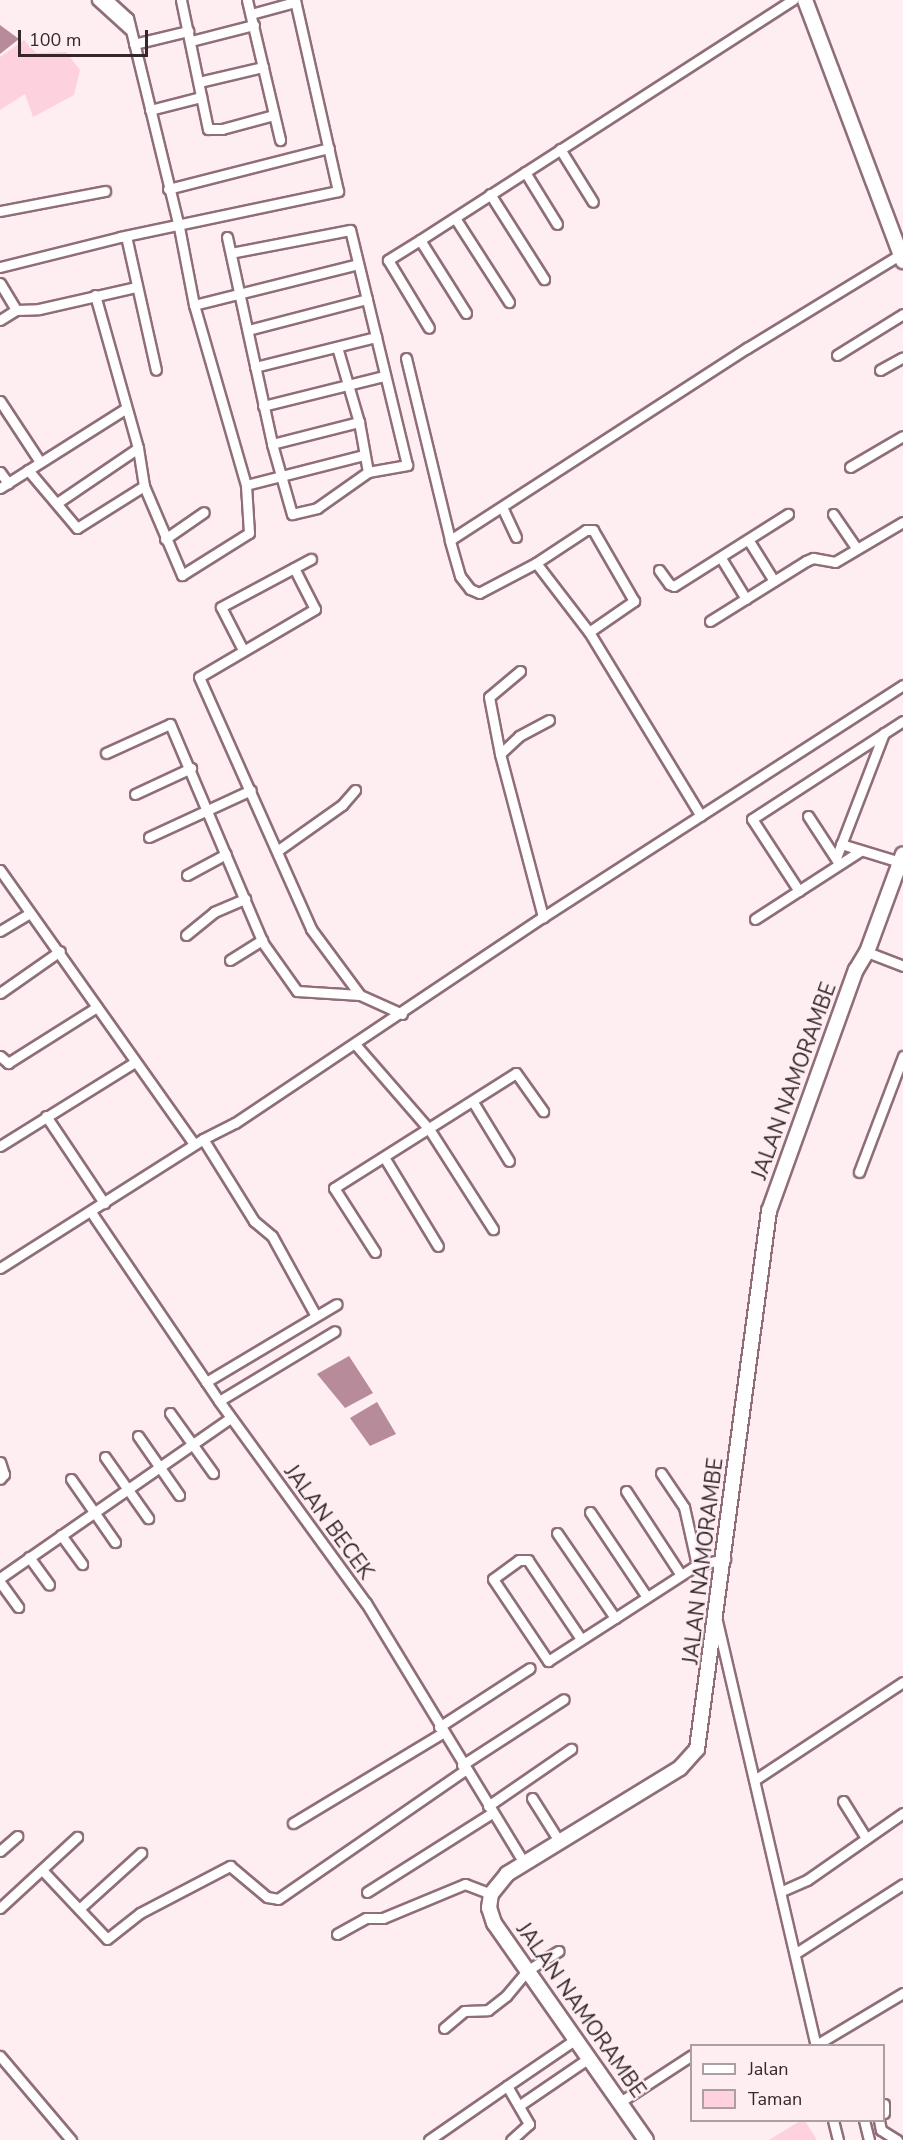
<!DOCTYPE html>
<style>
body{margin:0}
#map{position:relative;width:903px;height:2140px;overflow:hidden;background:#feeef2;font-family:"Nunito Sans",sans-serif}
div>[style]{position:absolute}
.green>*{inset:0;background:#fdd1de}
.water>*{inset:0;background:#b78b99}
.roads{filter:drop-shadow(2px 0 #8f6e78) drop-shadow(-2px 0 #8f6e78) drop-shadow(0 2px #8f6e78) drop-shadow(0 -2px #8f6e78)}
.minor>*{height:9px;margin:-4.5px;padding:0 4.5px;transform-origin:4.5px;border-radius:4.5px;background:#fff}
.secondary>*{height:14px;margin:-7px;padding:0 7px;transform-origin:7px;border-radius:7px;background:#fff}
span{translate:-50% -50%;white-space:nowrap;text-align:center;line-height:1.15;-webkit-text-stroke:4.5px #feeef2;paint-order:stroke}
.street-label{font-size:21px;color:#34262a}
.legend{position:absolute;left:690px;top:2044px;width:195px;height:78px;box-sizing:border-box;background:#feeef2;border:2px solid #ad9ea2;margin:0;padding:8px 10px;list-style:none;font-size:18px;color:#34262a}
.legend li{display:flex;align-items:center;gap:12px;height:30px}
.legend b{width:30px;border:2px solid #ad9ea2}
.scale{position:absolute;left:18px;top:30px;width:130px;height:27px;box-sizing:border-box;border:3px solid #34262a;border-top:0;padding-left:8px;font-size:18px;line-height:21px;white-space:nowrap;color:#34262a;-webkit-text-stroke:4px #feeef2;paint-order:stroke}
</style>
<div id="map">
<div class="green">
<div style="clip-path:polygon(24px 40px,36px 53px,66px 52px,80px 70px,74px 95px,33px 117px,25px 94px,0 110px,0 57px)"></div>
<div style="clip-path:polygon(800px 2121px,805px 2121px,817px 2140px,769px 2140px)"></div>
</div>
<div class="water">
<div style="clip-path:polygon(0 25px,19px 39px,0 54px)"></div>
<div style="clip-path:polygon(349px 1356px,373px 1393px,345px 1408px,317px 1374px)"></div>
<div style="clip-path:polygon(377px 1402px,396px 1434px,370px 1446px,350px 1418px)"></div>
</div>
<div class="roads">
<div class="minor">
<div style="left:97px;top:0;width:43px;rotate:42.2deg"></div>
<div style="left:181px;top:0;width:132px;rotate:78.2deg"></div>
<div style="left:208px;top:129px;width:14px"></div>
<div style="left:222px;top:129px;width:54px;rotate:-15.1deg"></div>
<div style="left:247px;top:0;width:144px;rotate:76.7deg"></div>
<div style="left:251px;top:14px;width:46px;rotate:-15.3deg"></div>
<div style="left:191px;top:41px;width:65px;rotate:-14.3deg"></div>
<div style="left:134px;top:44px;width:56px;rotate:-13.5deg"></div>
<div style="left:199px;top:82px;width:66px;rotate:-13.2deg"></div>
<div style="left:150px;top:110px;width:53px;rotate:-14.3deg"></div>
<div style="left:560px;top:149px;width:62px;rotate:58.1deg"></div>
<div style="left:525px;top:172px;width:61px;rotate:58.4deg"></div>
<div style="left:168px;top:189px;width:166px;rotate:-14.3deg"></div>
<div style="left:490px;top:194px;width:101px;rotate:57.6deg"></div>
<div style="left:0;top:211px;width:107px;rotate:-10.8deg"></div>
<div style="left:455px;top:218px;width:100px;rotate:57.3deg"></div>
<div style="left:126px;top:236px;width:137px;rotate:77.4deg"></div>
<div style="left:227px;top:237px;width:212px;rotate:77.7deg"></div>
<div style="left:272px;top:444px;width:73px;rotate:74.1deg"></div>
<div style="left:292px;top:514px;width:26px;rotate:-13deg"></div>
<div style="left:317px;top:508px;width:62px;rotate:-35.2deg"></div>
<div style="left:368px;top:472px;width:40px;rotate:-10deg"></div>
<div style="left:407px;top:465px;width:242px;rotate:-103.6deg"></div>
<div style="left:350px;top:230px;width:121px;rotate:169.1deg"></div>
<div style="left:420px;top:240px;width:38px;rotate:148deg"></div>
<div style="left:388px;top:260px;width:79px;rotate:58.9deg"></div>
<div style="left:0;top:267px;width:124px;rotate:-14deg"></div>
<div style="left:120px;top:237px;width:223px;rotate:-11.9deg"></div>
<div style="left:338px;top:191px;width:196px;rotate:-102.7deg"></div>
<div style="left:0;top:283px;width:31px;rotate:59deg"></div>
<div style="left:95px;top:295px;width:159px;rotate:74.3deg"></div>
<div style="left:138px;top:448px;width:38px;rotate:81deg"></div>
<div style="left:144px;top:486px;width:97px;rotate:66.9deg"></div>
<div style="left:182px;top:575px;width:79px;rotate:-32.1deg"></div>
<div style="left:249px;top:533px;width:48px;rotate:-93.6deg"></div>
<div style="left:246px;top:485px;width:187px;rotate:-106.1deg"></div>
<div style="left:194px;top:305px;width:79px;rotate:-100.9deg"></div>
<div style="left:179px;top:227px;width:215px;rotate:-103.7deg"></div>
<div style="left:128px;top:18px;width:27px;rotate:-138deg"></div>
<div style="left:194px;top:305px;width:169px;rotate:-14deg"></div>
<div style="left:466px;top:313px;width:86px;rotate:-122.2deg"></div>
<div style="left:420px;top:240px;width:444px;rotate:-32.8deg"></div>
<div style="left:0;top:320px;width:19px;rotate:-32deg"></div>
<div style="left:16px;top:310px;width:23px;rotate:-2deg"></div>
<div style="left:39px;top:309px;width:99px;rotate:-12.8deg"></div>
<div style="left:248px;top:330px;width:123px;rotate:-14.6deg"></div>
<div style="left:337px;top:347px;width:78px;rotate:73.7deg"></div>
<div style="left:359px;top:422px;width:51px;rotate:79.8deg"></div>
<div style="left:837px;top:355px;width:78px;rotate:-31.8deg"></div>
<div style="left:406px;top:358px;width:187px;rotate:76.4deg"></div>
<div style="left:255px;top:367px;width:125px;rotate:-13.9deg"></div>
<div style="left:880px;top:370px;width:26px;rotate:-29deg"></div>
<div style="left:0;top:401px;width:73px;rotate:56.7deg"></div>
<div style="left:263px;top:406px;width:125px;rotate:-13.9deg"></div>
<div style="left:272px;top:444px;width:90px;rotate:-14.2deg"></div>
<div style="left:850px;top:467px;width:61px;rotate:-30.3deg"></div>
<div style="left:28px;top:470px;width:76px;rotate:49.8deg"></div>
<div style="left:77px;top:528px;width:79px;rotate:-32.1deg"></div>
<div style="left:0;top:472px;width:14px;rotate:54deg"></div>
<div style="left:246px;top:485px;width:122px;rotate:-14.3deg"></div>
<div style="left:0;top:488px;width:148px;rotate:-32.3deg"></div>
<div style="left:57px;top:503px;width:98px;rotate:-34.2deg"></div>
<div style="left:502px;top:507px;width:33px;rotate:65deg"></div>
<div style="left:833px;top:514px;width:42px;rotate:55.6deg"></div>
<div style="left:165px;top:539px;width:47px;rotate:-34.7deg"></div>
<div style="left:749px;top:541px;width:47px;rotate:58deg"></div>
<div style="left:721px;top:558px;width:48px;rotate:58.6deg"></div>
<div style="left:536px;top:563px;width:87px;rotate:52.5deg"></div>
<div style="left:589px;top:632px;width:215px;rotate:58.7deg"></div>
<div style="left:294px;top:568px;width:46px;rotate:62.9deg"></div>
<div style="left:315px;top:609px;width:134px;rotate:149.6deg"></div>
<div style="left:199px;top:677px;width:276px;rotate:66deg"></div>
<div style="left:311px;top:929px;width:82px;rotate:53.4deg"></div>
<div style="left:659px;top:570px;width:17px;rotate:54deg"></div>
<div style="left:669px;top:584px;width:5px;rotate:22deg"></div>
<div style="left:674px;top:586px;width:135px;rotate:-32.3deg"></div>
<div style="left:710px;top:621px;width:113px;rotate:-32deg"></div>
<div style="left:806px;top:561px;width:8px;rotate:-23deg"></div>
<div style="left:813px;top:558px;width:22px;rotate:10deg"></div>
<div style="left:835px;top:562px;width:79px;rotate:-30.5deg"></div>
<div style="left:589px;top:632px;width:55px;rotate:-34.6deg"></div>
<div style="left:634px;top:601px;width:82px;rotate:-120deg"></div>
<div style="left:593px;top:530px;width:7px;rotate:180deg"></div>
<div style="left:586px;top:530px;width:60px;rotate:146.6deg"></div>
<div style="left:536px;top:563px;width:64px;rotate:152.2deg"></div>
<div style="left:479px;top:593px;width:10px;rotate:-156deg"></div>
<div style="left:470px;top:589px;width:16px;rotate:-128deg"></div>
<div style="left:460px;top:576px;width:37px;rotate:-106deg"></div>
<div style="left:450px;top:540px;width:354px;rotate:-32.9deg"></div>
<div style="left:747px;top:348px;width:180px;rotate:-31.4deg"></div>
<div style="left:243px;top:650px;width:48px;rotate:-117.1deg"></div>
<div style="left:221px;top:607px;width:102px;rotate:-28.1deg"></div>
<div style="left:520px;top:671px;width:40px;rotate:140deg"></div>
<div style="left:489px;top:697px;width:58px;rotate:79.1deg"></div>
<div style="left:500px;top:754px;width:169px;rotate:75.2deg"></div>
<div style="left:106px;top:753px;width:70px;rotate:-24.4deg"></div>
<div style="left:170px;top:724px;width:238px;rotate:67deg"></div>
<div style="left:263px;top:943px;width:59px;rotate:54.7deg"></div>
<div style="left:297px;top:991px;width:63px;rotate:3.6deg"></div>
<div style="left:360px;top:995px;width:46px;rotate:24.3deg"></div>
<div style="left:500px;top:754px;width:26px;rotate:-43deg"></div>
<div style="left:519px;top:736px;width:34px;rotate:-28deg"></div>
<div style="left:135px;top:794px;width:62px;rotate:-24.9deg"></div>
<div style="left:808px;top:816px;width:55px;rotate:56.9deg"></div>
<div style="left:149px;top:837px;width:112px;rotate:-24.7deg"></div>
<div style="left:841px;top:844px;width:62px;rotate:17deg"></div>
<div style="left:277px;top:851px;width:80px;rotate:-35.3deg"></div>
<div style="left:342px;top:805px;width:20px;rotate:-49deg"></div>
<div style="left:836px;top:858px;width:134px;rotate:-69deg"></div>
<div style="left:0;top:870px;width:336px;rotate:54.7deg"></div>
<div style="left:187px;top:875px;width:44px;rotate:-28.3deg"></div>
<div style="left:799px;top:891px;width:86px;rotate:-123.1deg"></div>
<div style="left:752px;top:819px;width:180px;rotate:-33deg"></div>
<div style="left:755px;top:919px;width:125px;rotate:-32.9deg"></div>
<div style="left:0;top:931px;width:33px;rotate:-31deg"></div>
<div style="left:186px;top:935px;width:36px;rotate:-39deg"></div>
<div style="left:214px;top:912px;width:34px;rotate:-23deg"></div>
<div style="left:867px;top:952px;width:39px;rotate:21deg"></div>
<div style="left:230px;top:960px;width:38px;rotate:-32deg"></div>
<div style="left:0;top:993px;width:73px;rotate:-35deg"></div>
<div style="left:355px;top:1044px;width:113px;rotate:49deg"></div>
<div style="left:429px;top:1129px;width:119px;rotate:57.4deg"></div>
<div style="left:0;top:1056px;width:11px;rotate:41deg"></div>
<div style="left:8px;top:1063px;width:105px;rotate:-32.2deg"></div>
<div style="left:473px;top:1102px;width:69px;rotate:58.6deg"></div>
<div style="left:46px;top:1116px;width:105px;rotate:56.3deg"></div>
<div style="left:203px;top:1139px;width:97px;rotate:58.1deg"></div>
<div style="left:254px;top:1221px;width:23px;rotate:40deg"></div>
<div style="left:272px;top:1236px;width:91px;rotate:61.2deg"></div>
<div style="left:0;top:1146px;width:159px;rotate:-31.9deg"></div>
<div style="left:384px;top:1157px;width:104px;rotate:58.8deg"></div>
<div style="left:859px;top:1172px;width:124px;rotate:-69.2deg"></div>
<div style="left:91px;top:1212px;width:228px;rotate:55.9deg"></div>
<div style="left:219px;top:1401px;width:250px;rotate:54deg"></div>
<div style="left:366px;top:1603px;width:304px;rotate:58.7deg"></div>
<div style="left:375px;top:1252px;width:76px;rotate:-122.6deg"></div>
<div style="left:334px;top:1188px;width:215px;rotate:-32.3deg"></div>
<div style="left:516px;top:1073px;width:47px;rotate:54.6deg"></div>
<div style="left:0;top:1268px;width:241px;rotate:-32.4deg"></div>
<div style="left:203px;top:1139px;width:36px;rotate:-27deg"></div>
<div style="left:235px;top:1123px;width:371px;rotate:-33.8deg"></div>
<div style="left:543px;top:917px;width:428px;rotate:-32.8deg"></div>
<div style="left:206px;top:1382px;width:152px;rotate:-30.8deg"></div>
<div style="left:219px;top:1401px;width:135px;rotate:-31.1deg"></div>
<div style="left:170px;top:1413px;width:74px;rotate:54.4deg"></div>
<div style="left:138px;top:1436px;width:72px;rotate:55.2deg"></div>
<div style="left:105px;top:1457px;width:75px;rotate:54.8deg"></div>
<div style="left:0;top:1462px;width:13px;rotate:72deg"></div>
<div style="left:4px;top:1474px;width:6px;rotate:129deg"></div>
<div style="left:661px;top:1473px;width:41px;rotate:55.9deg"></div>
<div style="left:684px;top:1507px;width:59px;rotate:77.4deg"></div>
<div style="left:71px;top:1479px;width:77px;rotate:55.1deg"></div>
<div style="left:626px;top:1491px;width:100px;rotate:56.8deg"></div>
<div style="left:590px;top:1512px;width:102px;rotate:56.2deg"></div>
<div style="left:557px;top:1533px;width:103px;rotate:55.7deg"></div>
<div style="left:61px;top:1535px;width:36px;rotate:54deg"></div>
<div style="left:29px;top:1557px;width:34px;rotate:54deg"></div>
<div style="left:0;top:1578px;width:280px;rotate:-34.8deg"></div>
<div style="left:0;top:1582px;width:31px;rotate:54deg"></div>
<div style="left:717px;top:1621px;width:436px;rotate:76.9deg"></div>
<div style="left:581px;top:1639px;width:95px;rotate:-123.9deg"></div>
<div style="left:528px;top:1560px;width:9px;rotate:180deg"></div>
<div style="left:519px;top:1560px;width:32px;rotate:144deg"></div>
<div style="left:493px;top:1579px;width:99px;rotate:56.1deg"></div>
<div style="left:548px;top:1661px;width:80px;rotate:-32.7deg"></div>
<div style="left:615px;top:1618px;width:98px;rotate:-32.9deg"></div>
<div style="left:697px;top:1565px;width:29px;rotate:-12deg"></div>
<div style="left:439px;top:1727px;width:108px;rotate:-33deg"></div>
<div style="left:462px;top:1765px;width:121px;rotate:-32.9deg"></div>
<div style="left:756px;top:1779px;width:176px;rotate:-33.4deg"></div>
<div style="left:532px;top:1798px;width:51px;rotate:57.9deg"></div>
<div style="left:843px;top:1801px;width:44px;rotate:58.1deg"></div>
<div style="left:488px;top:1806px;width:101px;rotate:-34.5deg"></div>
<div style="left:293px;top:1823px;width:174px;rotate:-31.1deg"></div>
<div style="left:0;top:1851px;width:23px;rotate:-41deg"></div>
<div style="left:43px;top:1871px;width:93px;rotate:46.7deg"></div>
<div style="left:107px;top:1939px;width:42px;rotate:-38.2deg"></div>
<div style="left:140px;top:1913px;width:102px;rotate:-27.6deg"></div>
<div style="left:230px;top:1866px;width:48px;rotate:40deg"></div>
<div style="left:267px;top:1897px;width:11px;rotate:10deg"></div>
<div style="left:278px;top:1899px;width:227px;rotate:-34.6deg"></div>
<div style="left:782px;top:1891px;width:27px;rotate:-24deg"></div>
<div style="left:807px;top:1880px;width:117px;rotate:-34.9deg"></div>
<div style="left:367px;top:1892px;width:148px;rotate:-32.3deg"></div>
<div style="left:0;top:1908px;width:105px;rotate:-42.7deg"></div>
<div style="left:79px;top:1909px;width:84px;rotate:-42.1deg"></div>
<div style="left:337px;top:1934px;width:33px;rotate:-29deg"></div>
<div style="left:366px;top:1918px;width:17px"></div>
<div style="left:383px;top:1918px;width:89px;rotate:-22.5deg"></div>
<div style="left:465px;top:1884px;width:28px;rotate:21deg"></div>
<div style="left:796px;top:1953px;width:127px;rotate:-32.8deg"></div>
<div style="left:444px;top:2028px;width:26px;rotate:-40deg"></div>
<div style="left:464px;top:2011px;width:24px;rotate:-2deg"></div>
<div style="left:488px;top:2010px;width:23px;rotate:-38deg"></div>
<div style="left:506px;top:1996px;width:34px;rotate:-50deg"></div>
<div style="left:528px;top:1970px;width:36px;rotate:-32deg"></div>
<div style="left:816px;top:2045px;width:101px;rotate:-30.9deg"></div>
<div style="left:0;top:2056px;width:110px;rotate:49.8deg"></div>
<div style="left:507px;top:2086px;width:83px;rotate:-34.3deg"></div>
<div style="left:620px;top:2102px;width:86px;rotate:-33.1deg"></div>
<div style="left:884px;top:2104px;width:9px;rotate:90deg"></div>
<div style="left:520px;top:2105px;width:83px;rotate:-34.3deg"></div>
<div style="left:833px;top:2120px;width:21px;rotate:76deg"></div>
<div style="left:864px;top:2120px;width:21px;rotate:76deg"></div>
<div style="left:879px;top:2120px;width:10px;rotate:79deg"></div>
<div style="left:881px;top:2130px;width:19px;rotate:32deg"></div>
<div style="left:429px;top:2140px;width:95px;rotate:-34.7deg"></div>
<div style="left:507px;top:2086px;width:44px;rotate:59.9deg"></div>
<div style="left:529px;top:2124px;width:24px;rotate:138deg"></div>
</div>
<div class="secondary">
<div style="left:805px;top:0;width:279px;rotate:69.4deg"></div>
<div style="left:646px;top:2140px;width:265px;rotate:-125deg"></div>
<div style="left:494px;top:1923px;width:16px;rotate:-108deg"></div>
<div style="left:489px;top:1908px;width:14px;rotate:-82deg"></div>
<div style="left:491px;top:1894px;width:26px;rotate:-51deg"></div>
<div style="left:507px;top:1874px;width:203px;rotate:-31.5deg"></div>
<div style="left:680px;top:1768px;width:25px;rotate:-48deg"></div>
<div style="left:697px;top:1749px;width:543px;rotate:-82.38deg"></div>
<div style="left:769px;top:1211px;width:256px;rotate:-70.2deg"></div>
<div style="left:856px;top:970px;width:21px;rotate:-59deg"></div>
<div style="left:867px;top:952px;width:104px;rotate:-69.8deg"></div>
</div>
</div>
<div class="street-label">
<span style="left:794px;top:1081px;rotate:-70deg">JALAN NAMORAMBE</span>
<span style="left:329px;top:1522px;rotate:54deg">JALAN BECEK</span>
<span style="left:703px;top:1561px;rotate:-83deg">JALAN NAMORAMBE</span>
<span style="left:581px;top:2010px;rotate:55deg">JALAN NAMORAMBE</span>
</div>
<ul class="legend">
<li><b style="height:8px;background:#fff"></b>Jalan</li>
<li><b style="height:16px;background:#fdd1de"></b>Taman</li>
</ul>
<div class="scale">100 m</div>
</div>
